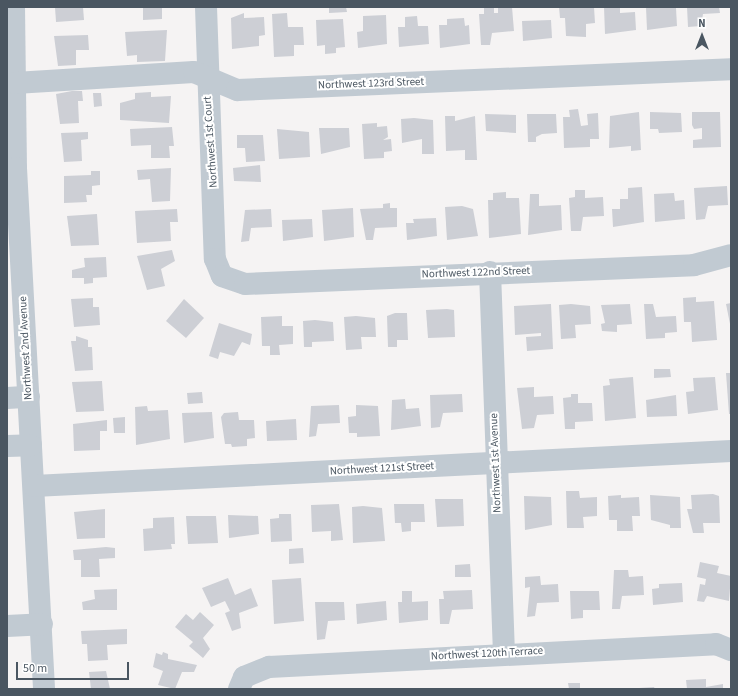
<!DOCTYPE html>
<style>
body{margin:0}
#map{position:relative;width:738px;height:696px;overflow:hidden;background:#f5f3f3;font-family:"Source Sans 3",sans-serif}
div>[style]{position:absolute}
.building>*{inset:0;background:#cdcfd5}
.minor>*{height:22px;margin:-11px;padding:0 11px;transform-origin:11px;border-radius:11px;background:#c1cad2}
span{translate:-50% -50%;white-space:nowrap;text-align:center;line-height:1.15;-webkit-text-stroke:4px #fff;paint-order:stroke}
.street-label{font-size:11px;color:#4a5661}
.frame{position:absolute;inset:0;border:8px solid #4a5661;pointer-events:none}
.north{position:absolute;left:682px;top:16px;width:40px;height:40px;-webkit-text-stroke:3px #fff;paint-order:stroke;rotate:0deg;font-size:11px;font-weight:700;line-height:16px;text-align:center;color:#4a5661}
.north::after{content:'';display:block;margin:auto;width:14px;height:18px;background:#4a5661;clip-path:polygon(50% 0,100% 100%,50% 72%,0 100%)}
.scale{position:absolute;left:16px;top:662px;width:113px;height:18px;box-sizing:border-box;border:2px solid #4a5661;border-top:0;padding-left:5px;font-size:12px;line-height:14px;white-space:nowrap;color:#4a5661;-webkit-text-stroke:3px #fff;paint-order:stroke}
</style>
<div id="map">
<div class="building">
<div style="clip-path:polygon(83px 7px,84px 20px,56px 22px,55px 7px)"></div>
<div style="clip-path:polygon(143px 7px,162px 7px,162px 19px,143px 20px)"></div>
<div style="clip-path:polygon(329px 7px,346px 7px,347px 12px,329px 13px)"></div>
<div style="clip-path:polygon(484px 7px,494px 7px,494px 13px,498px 13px,498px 7px,512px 7px,514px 31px,492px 33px,490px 45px,481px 45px,479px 14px,484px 14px)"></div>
<div style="clip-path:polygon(559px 7px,594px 7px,595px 23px,586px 24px,586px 37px,566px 36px,565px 18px,560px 18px)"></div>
<div style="clip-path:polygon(604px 7px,620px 7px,620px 13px,635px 12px,636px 30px,605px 34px)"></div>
<div style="clip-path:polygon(646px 7px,676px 8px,677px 26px,647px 30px)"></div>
<div style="clip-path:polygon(687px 7px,719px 7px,720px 13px,703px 14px,701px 26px,688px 27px)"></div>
<div style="clip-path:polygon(244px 13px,244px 18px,264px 17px,265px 35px,259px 36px,259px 46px,232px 49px,231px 18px)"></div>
<div style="clip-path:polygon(287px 13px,288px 27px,303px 27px,304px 45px,294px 45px,294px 56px,274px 57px,272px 14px)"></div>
<div style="clip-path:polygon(386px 15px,387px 44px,358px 48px,357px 32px,363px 31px,363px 16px)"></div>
<div style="clip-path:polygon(417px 16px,418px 26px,428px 26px,429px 44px,399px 47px,398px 27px,405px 27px,405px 17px)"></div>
<div style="clip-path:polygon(464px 18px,465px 26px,469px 25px,470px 44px,440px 48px,439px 25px,447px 25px,447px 19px)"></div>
<div style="clip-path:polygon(343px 19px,345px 47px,336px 48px,336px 53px,325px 54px,325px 45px,317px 46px,316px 20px)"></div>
<div style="clip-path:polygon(551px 20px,552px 38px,523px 41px,522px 21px)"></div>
<div style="clip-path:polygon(167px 30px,165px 61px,137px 62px,137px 55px,127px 56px,125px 32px)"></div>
<div style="clip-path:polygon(88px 35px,89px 50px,76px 50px,76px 65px,58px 66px,54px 36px)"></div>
<div style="clip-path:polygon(72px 91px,82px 91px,83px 101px,78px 101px,79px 123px,60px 124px,56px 94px)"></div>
<div style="clip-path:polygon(151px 92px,151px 97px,171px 96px,169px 123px,120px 120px,120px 103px,135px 99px,135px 93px)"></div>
<div style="clip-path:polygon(93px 93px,101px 93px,102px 106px,94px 107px)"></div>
<div style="clip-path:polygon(578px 109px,581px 126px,588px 125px,587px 114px,598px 113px,599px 139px,590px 139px,590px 147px,564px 148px,563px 117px,570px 117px,569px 110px)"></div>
<div style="clip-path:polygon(639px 112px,641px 150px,631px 151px,631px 146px,609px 148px,610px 116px)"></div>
<div style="clip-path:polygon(650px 112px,681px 113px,682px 132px,659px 133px,658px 129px,650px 129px)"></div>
<div style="clip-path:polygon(692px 112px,720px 112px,721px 147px,693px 148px,693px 140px,702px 139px,702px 128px,694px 129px,692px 125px)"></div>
<div style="clip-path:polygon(485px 114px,516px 115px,516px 133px,486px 131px)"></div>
<div style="clip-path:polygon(527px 114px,556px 114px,557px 133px,542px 134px,536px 137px,536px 142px,528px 142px)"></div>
<div style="clip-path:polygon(445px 116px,455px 116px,455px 121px,475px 116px,477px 160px,465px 160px,465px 150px,446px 151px)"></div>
<div style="clip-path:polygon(414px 118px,433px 120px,434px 154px,422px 154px,422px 139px,402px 143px,401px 119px)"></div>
<div style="clip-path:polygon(377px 123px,377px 127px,387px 126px,388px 137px,383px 140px,391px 139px,392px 151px,384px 152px,384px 158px,364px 159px,362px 124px)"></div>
<div style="clip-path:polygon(172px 127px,174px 146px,169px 146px,170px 158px,151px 158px,151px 145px,131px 146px,130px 129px)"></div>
<div style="clip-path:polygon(319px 128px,349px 128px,350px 147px,321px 154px)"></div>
<div style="clip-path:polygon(277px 129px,309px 132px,310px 157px,279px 159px)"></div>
<div style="clip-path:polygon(88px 132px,88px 139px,81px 140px,82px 161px,64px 162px,61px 133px)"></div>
<div style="clip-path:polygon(237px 135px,263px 135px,265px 161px,246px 162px,245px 148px,237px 148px)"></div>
<div style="clip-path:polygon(260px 165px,261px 182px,234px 181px,233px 168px)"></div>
<div style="clip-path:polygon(171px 168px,170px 201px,152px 202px,150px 179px,138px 180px,137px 170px)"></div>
<div style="clip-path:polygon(91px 171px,100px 171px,100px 185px,92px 186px,92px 195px,86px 195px,87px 202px,64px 203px,64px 176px,91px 175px)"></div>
<div style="clip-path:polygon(727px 186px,728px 205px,708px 206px,705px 219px,696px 220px,694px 188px)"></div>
<div style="clip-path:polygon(642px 187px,644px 222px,613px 227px,612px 209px,620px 209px,620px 199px,628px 199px,628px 188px)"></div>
<div style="clip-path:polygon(575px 190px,585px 190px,585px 198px,603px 197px,604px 216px,583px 217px,581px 231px,571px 231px,569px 198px,575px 197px)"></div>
<div style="clip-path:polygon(506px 192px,506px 198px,519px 198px,521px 234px,489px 238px,488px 200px,493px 200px,493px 193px)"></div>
<div style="clip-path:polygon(674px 193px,675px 201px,684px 200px,685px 219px,655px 222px,654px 194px)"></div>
<div style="clip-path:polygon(530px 194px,539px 194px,539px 206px,561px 205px,562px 230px,528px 235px)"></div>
<div style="clip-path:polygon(390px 203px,390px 208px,397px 208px,397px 227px,375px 228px,373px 240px,366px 240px,360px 209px,383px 208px,383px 204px)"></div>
<div style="clip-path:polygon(462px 206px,473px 209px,478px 236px,447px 240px,445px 207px)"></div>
<div style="clip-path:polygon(353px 208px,354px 237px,324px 241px,322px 210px)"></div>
<div style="clip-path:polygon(177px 209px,178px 222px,170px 222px,171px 241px,137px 243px,135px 211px)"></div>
<div style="clip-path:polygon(271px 209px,272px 227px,251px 228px,249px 241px,241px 242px,245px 210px)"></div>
<div style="clip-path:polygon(97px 214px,99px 245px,71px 246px,67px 216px)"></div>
<div style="clip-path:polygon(436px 218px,437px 236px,407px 240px,406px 223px,414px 223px,413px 219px)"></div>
<div style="clip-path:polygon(312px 219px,313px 237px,283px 241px,282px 220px)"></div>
<div style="clip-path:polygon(172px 250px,175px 261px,161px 269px,165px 286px,147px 290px,137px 256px)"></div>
<div style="clip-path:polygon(106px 257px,107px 277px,93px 278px,93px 283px,84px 284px,84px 278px,72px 278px,72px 270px,85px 267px,84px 258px)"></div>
<div style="clip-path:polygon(696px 297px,696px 302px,714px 301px,717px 340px,692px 342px,691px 322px,684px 322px,683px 298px)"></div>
<div style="clip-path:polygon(93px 298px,93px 307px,99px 307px,100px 325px,74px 327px,71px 299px)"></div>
<div style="clip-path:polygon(184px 299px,204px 318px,186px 338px,166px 321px)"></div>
<div style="clip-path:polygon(731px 303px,731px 324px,730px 324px,726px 304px)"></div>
<div style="clip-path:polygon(551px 304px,553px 349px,527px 351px,526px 337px,541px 336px,541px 333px,515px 335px,514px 306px)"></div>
<div style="clip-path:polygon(571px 304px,590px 306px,591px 324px,575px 325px,576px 338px,561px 339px,559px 305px)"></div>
<div style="clip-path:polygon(630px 304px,632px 324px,617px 325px,617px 332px,602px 331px,601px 324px,605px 323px,601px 305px)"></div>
<div style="clip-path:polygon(644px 304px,653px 304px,656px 317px,676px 316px,677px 332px,665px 333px,665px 338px,646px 339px)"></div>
<div style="clip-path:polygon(447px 309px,454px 310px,455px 337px,428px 338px,426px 310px)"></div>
<div style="clip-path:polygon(395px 313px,407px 313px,408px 340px,397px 340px,397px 347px,388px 347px,387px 316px)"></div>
<div style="clip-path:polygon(282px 316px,282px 326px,293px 326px,293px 344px,279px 345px,280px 355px,270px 355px,270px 346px,262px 346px,261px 317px)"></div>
<div style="clip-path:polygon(356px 316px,375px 318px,376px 337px,361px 337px,362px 349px,346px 350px,344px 317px)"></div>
<div style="clip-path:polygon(315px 320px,333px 322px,334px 341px,312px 342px,312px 347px,304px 347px,303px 321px)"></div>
<div style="clip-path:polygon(219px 323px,252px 334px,250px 345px,242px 342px,234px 356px,220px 352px,218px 359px,209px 356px)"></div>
<div style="clip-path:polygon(76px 336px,88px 340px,88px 347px,92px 347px,93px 370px,75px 371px,71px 341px,76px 341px)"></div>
<div style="clip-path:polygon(654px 369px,670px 369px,671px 377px,654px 378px)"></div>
<div style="clip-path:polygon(726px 373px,731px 373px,731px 414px,729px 414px)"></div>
<div style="clip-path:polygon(633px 377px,636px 418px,605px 421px,603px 386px,610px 385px,609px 379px)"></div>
<div style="clip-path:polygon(715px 377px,718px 410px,688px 414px,686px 392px,694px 391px,693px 378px)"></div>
<div style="clip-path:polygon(102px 381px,104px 411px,76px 412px,72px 382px)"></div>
<div style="clip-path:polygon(534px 387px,534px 397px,553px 396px,554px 414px,537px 415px,534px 428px,522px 429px,517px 388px)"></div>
<div style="clip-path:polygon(202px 392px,203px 403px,188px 404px,187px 393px)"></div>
<div style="clip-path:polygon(462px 394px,463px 412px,443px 413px,440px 427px,431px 428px,430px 395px)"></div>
<div style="clip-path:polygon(571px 394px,578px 394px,578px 403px,592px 403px,593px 421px,575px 422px,575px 429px,565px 429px,563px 398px,571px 397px)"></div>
<div style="clip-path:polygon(676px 395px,677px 416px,647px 417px,646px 400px)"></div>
<div style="clip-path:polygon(405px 399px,406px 409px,419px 408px,421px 426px,391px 430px,392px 400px)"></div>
<div style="clip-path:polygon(339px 405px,340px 423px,318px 424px,316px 436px,309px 437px,311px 406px)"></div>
<div style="clip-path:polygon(356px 405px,378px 406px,380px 436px,357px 437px,357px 433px,349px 433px,348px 417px,356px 416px)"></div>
<div style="clip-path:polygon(147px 406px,148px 411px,168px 410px,170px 439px,136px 445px,135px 407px)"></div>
<div style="clip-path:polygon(212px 412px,214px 438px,184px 443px,182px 413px)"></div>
<div style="clip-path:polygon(238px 412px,239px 420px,254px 420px,255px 438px,247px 439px,247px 446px,232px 447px,231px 444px,225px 444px,221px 417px,224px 413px)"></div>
<div style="clip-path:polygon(125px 417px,125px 433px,114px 433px,113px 418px)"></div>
<div style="clip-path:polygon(296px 419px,297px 440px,267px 441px,266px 421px)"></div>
<div style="clip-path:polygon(107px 420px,107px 431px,100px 431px,100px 450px,74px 451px,73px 424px)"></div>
<div style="clip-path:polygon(566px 491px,579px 491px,580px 498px,597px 497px,597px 516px,583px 517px,584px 528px,567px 528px)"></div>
<div style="clip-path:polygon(713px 494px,719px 496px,720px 523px,703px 523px,704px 533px,693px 533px,687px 509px,692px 509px,691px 495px)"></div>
<div style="clip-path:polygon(621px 495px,621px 498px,639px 497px,640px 516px,632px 516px,633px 531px,617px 531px,617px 520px,609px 520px,608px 496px)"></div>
<div style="clip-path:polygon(650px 495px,680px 497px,681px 528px,670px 528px,670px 525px,651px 520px)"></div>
<div style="clip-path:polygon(524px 496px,551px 497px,552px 525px,525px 530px)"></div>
<div style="clip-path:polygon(435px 499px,463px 499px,464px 526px,437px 527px)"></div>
<div style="clip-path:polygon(339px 504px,343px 540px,331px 541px,331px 531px,312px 532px,311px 505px)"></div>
<div style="clip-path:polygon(394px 504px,424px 504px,425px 522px,411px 522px,411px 531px,402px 532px,401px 523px,395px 523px)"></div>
<div style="clip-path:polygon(363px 506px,382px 508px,385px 541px,353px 543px,352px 507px)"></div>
<div style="clip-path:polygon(105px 509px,105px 538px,77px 539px,74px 512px)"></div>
<div style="clip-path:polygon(279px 514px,291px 514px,292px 541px,271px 542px,270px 519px,279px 518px)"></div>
<div style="clip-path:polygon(228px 515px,258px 516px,259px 534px,229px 538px)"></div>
<div style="clip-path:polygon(186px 516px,216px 516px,218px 543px,188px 544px)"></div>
<div style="clip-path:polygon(174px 517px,175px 544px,171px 544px,172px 549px,144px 551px,143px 529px,153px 528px,153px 518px)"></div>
<div style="clip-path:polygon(106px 547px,115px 548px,115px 558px,99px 559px,100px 577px,81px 577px,81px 560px,74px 560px,73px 550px)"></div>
<div style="clip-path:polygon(303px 548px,304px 563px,289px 564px,289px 549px)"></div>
<div style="clip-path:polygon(700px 562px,719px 566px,717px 573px,731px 576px,729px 601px,707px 596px,704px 602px,697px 601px,700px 584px,705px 585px,706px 579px,697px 577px)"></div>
<div style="clip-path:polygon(470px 564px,471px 577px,455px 577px,455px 565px)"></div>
<div style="clip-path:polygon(614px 570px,628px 570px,629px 577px,643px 576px,644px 595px,622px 596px,620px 609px,612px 609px)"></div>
<div style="clip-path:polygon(540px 576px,541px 585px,558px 584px,559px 602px,537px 603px,535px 616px,527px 617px,530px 587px,525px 588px,525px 577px)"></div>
<div style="clip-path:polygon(228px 578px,235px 595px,251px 588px,258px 606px,239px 613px,241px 628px,232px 631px,225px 613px,230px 611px,225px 601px,211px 607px,202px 588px)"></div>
<div style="clip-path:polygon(301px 578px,304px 621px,274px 624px,272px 580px)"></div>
<div style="clip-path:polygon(682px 583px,683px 602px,653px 605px,652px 589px,659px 588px,659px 584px)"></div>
<div style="clip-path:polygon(117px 589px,117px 610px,83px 610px,82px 602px,95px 599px,94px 590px)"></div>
<div style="clip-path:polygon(472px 590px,473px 609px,452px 610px,449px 624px,440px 624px,439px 599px,444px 599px,443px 591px)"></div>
<div style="clip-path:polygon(402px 591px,412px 591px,412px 602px,428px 601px,428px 620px,399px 623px,398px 602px,402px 602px)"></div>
<div style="clip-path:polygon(570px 591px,599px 591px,600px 610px,583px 610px,583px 618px,571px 619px)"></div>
<div style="clip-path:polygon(386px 601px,387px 620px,357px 624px,356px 604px)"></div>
<div style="clip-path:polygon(315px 602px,344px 602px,345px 620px,328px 621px,325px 639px,317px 640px)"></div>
<div style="clip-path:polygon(200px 612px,214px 625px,203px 638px,210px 649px,203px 658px,189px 646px,193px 642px,175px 627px,186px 614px,193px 620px)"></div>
<div style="clip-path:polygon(127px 629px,127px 644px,107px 645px,108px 660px,88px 661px,87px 644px,82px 644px,81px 631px)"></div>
<div style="clip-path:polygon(163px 652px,168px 654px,168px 659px,197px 665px,194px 672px,182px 672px,175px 689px,158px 685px,163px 671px,153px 667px,156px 653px,162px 655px)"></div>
<div style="clip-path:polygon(106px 671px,110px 689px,91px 689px,89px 672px)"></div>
<div style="clip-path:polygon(706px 679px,706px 687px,723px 684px,723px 689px,687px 689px,686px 680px)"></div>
<div style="clip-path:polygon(568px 683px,580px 683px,580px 689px,569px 689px)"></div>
<div style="clip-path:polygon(654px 687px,655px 689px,639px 689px,639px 688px)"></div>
</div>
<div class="minor">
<div style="left:14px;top:7px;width:161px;rotate:89.3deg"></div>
<div style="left:16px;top:168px;width:522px;rotate:86.92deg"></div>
<div style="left:206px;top:7px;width:252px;rotate:88deg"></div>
<div style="left:215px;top:259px;width:18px;rotate:68deg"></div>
<div style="left:222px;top:276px;width:24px;rotate:19deg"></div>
<div style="left:245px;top:284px;width:449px;rotate:-2.4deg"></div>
<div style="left:694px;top:265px;width:38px;rotate:-15deg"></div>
<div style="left:15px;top:83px;width:179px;rotate:-3.5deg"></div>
<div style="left:194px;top:72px;width:47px;rotate:22.7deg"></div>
<div style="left:237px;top:90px;width:494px;rotate:-2.4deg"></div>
<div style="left:490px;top:272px;width:381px;rotate:87.9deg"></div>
<div style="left:7px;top:398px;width:22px;rotate:-3deg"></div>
<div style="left:7px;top:446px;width:24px;rotate:-2deg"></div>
<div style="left:34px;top:486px;width:698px;rotate:-2.87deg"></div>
<div style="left:7px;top:626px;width:35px;rotate:-3deg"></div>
<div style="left:239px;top:689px;width:13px;rotate:-67deg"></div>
<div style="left:244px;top:677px;width:27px;rotate:-22deg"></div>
<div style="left:269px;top:667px;width:448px;rotate:-2.9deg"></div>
<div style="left:716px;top:644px;width:16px;rotate:22deg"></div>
</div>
<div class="street-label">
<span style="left:371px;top:84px;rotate:-2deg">Northwest 123rd Street</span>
<span style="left:211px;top:142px;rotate:-94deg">Northwest 1st Court</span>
<span style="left:476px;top:273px;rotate:-2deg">Northwest 122nd Street</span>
<span style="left:26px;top:348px;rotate:-93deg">Northwest 2nd Avenue</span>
<span style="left:496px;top:463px;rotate:-92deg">Northwest 1st Avenue</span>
<span style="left:382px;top:469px;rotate:-3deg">Northwest 121st Street</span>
<span style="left:487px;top:654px;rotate:-3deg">Northwest 120th Terrace</span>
</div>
<div class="frame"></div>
<div class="north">N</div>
<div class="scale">50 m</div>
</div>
